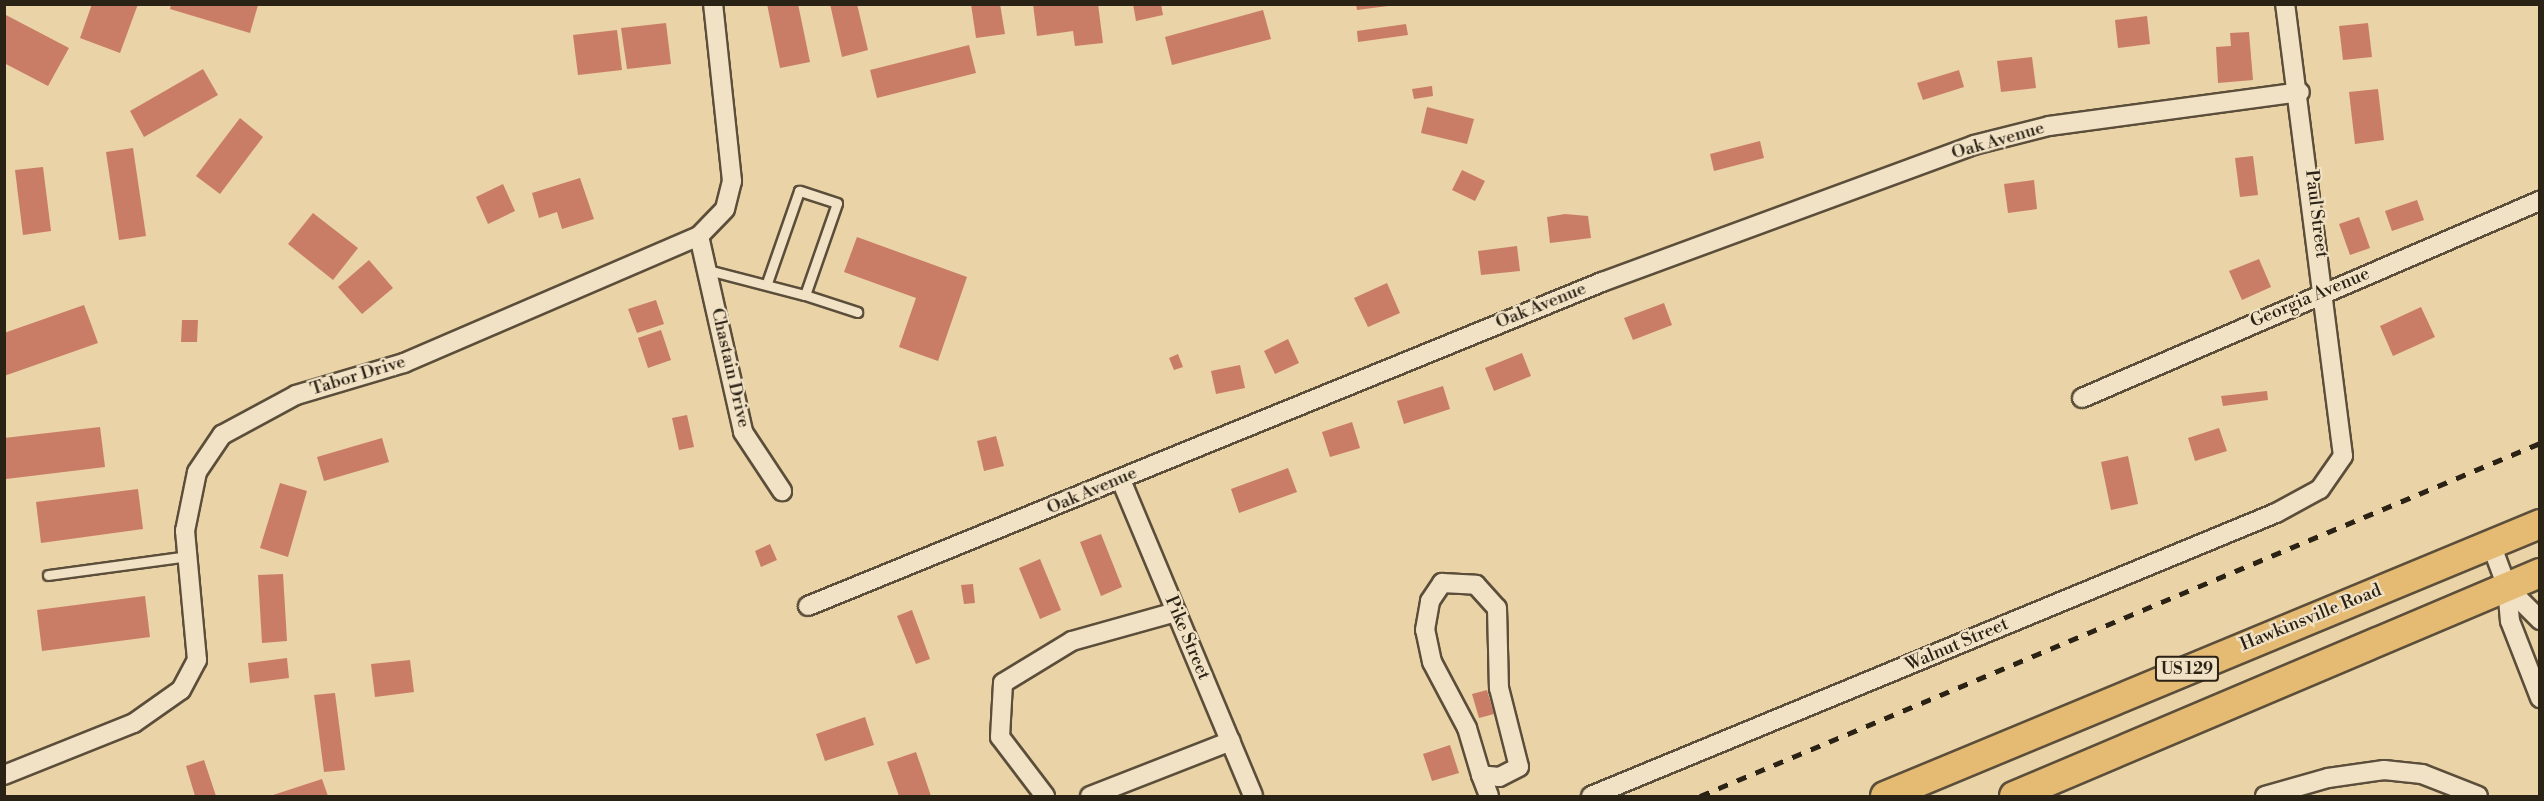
<!DOCTYPE html>
<style>
body{margin:0}
#map{position:relative;width:2544px;height:801px;overflow:hidden;background:#ead3a6;font-family:"Libre Bodoni",serif}
div>[style]{position:absolute}
.building>*{inset:0;background:#c97d66}
.roads{filter:drop-shadow(2px 0 #5b4e3a) drop-shadow(-2px 0 #5b4e3a) drop-shadow(0 2px #5b4e3a) drop-shadow(0 -2px #5b4e3a)}
.service>*{height:9px;margin:-4.5px;padding:0 4.5px;transform-origin:4.5px;border-radius:4.5px;background:#f1e2c5}
.minor>*{height:18px;margin:-9px;padding:0 9px;transform-origin:9px;border-radius:9px;background:#f1e2c5}
.primary>*{height:28px;margin:-14px;padding:0 14px;transform-origin:14px;border-radius:14px;background:#e5ba73}
.rail>*{height:4.5px;margin-top:-2.25px;transform-origin:0;background:repeating-linear-gradient(90deg,#2b2216 0 10px,transparent 0 20px)}
span{translate:-50% -50%;white-space:nowrap;text-align:center;line-height:1.15;-webkit-text-stroke:4.5px #f1e2c5;paint-order:stroke}
.shield-label span{padding:2px 4px;background:#f1e2c5;border:2px solid;border-radius:4px;-webkit-text-stroke-width:0}
.shield-label{font-size:16px;color:#2b2216;font-weight:700}
.street-label{font-size:18px;color:#2b2216}
.frame{position:absolute;inset:0;border:6px solid #2b2216;pointer-events:none}
</style>
<div id="map">
<div class="building">
<div style="clip-path:polygon(92px 4px,138px 4px,120px 53px,80px 38px)"></div>
<div style="clip-path:polygon(767px 4px,798px 4px,810px 62px,780px 68px)"></div>
<div style="clip-path:polygon(830px 4px,857px 4px,868px 50px,842px 57px)"></div>
<div style="clip-path:polygon(971px 4px,1000px 4px,1005px 34px,976px 38px)"></div>
<div style="clip-path:polygon(1033px 4px,1098px 4px,1103px 43px,1075px 46px,1073px 31px,1037px 36px)"></div>
<div style="clip-path:polygon(1133px 4px,1161px 4px,1163px 15px,1136px 21px)"></div>
<div style="clip-path:polygon(1356px 4px,1388px 4px,1388px 6px,1357px 10px)"></div>
<div style="clip-path:polygon(171px 5px,258px 5px,250px 33px,170px 9px)"></div>
<div style="clip-path:polygon(1263px 10px,1271px 39px,1172px 65px,1165px 37px)"></div>
<div style="clip-path:polygon(4px 14px,69px 48px,48px 86px,4px 63px)"></div>
<div style="clip-path:polygon(2147px 16px,2150px 44px,2118px 48px,2115px 20px)"></div>
<div style="clip-path:polygon(666px 23px,671px 64px,627px 69px,621px 28px)"></div>
<div style="clip-path:polygon(2368px 23px,2372px 57px,2343px 60px,2339px 26px)"></div>
<div style="clip-path:polygon(1406px 24px,1408px 35px,1358px 42px,1357px 31px)"></div>
<div style="clip-path:polygon(617px 30px,622px 70px,578px 75px,573px 35px)"></div>
<div style="clip-path:polygon(2249px 32px,2253px 80px,2218px 83px,2216px 47px,2231px 46px,2230px 33px)"></div>
<div style="clip-path:polygon(969px 45px,976px 73px,877px 98px,870px 70px)"></div>
<div style="clip-path:polygon(2032px 57px,2036px 88px,2001px 92px,1997px 61px)"></div>
<div style="clip-path:polygon(203px 69px,218px 95px,144px 137px,130px 111px)"></div>
<div style="clip-path:polygon(1959px 70px,1964px 87px,1923px 100px,1917px 83px)"></div>
<div style="clip-path:polygon(1432px 86px,1433px 96px,1414px 99px,1412px 89px)"></div>
<div style="clip-path:polygon(2378px 89px,2384px 140px,2355px 144px,2349px 92px)"></div>
<div style="clip-path:polygon(1427px 107px,1474px 119px,1467px 144px,1421px 133px)"></div>
<div style="clip-path:polygon(240px 118px,263px 137px,220px 194px,196px 176px)"></div>
<div style="clip-path:polygon(1760px 141px,1764px 158px,1714px 171px,1710px 154px)"></div>
<div style="clip-path:polygon(133px 148px,146px 236px,119px 240px,106px 152px)"></div>
<div style="clip-path:polygon(2253px 156px,2258px 195px,2240px 197px,2235px 158px)"></div>
<div style="clip-path:polygon(43px 167px,51px 231px,23px 235px,15px 170px)"></div>
<div style="clip-path:polygon(1462px 170px,1485px 181px,1475px 201px,1452px 190px)"></div>
<div style="clip-path:polygon(580px 178px,594px 219px,562px 229px,557px 212px,539px 218px,532px 193px)"></div>
<div style="clip-path:polygon(2034px 180px,2037px 209px,2008px 213px,2004px 184px)"></div>
<div style="clip-path:polygon(503px 184px,515px 211px,488px 224px,476px 197px)"></div>
<div style="clip-path:polygon(2417px 200px,2424px 220px,2392px 231px,2385px 211px)"></div>
<div style="clip-path:polygon(313px 213px,358px 248px,333px 280px,288px 244px)"></div>
<div style="clip-path:polygon(1565px 214px,1588px 216px,1591px 238px,1550px 243px,1547px 217px)"></div>
<div style="clip-path:polygon(2359px 217px,2370px 248px,2350px 255px,2339px 224px)"></div>
<div style="clip-path:polygon(857px 237px,967px 277px,938px 361px,899px 347px,916px 298px,844px 272px)"></div>
<div style="clip-path:polygon(1517px 246px,1520px 271px,1481px 275px,1478px 251px)"></div>
<div style="clip-path:polygon(2259px 259px,2271px 287px,2242px 300px,2229px 271px)"></div>
<div style="clip-path:polygon(369px 260px,393px 288px,362px 314px,338px 287px)"></div>
<div style="clip-path:polygon(1387px 283px,1400px 313px,1368px 327px,1354px 298px)"></div>
<div style="clip-path:polygon(656px 300px,664px 324px,637px 333px,628px 309px)"></div>
<div style="clip-path:polygon(1664px 303px,1672px 325px,1633px 340px,1624px 318px)"></div>
<div style="clip-path:polygon(84px 305px,98px 343px,4px 376px,4px 333px)"></div>
<div style="clip-path:polygon(2421px 307px,2435px 337px,2393px 356px,2380px 326px)"></div>
<div style="clip-path:polygon(182px 320px,198px 320px,197px 342px,181px 342px)"></div>
<div style="clip-path:polygon(661px 330px,671px 360px,648px 368px,638px 338px)"></div>
<div style="clip-path:polygon(1288px 339px,1299px 363px,1275px 374px,1264px 351px)"></div>
<div style="clip-path:polygon(1522px 353px,1531px 376px,1494px 391px,1485px 368px)"></div>
<div style="clip-path:polygon(1178px 354px,1183px 367px,1174px 370px,1169px 358px)"></div>
<div style="clip-path:polygon(1240px 365px,1245px 388px,1216px 394px,1211px 371px)"></div>
<div style="clip-path:polygon(1443px 386px,1450px 409px,1404px 424px,1397px 401px)"></div>
<div style="clip-path:polygon(2267px 391px,2268px 400px,2223px 406px,2221px 396px)"></div>
<div style="clip-path:polygon(687px 415px,694px 447px,679px 450px,672px 418px)"></div>
<div style="clip-path:polygon(1352px 422px,1360px 448px,1330px 457px,1322px 432px)"></div>
<div style="clip-path:polygon(100px 427px,105px 467px,6px 479px,4px 438px)"></div>
<div style="clip-path:polygon(2219px 428px,2227px 451px,2195px 461px,2188px 438px)"></div>
<div style="clip-path:polygon(996px 436px,1004px 466px,984px 471px,977px 441px)"></div>
<div style="clip-path:polygon(382px 438px,389px 462px,324px 481px,317px 457px)"></div>
<div style="clip-path:polygon(2128px 456px,2138px 504px,2111px 510px,2101px 462px)"></div>
<div style="clip-path:polygon(1288px 468px,1297px 492px,1239px 513px,1231px 489px)"></div>
<div style="clip-path:polygon(280px 483px,307px 491px,288px 557px,260px 548px)"></div>
<div style="clip-path:polygon(138px 489px,143px 529px,41px 543px,36px 502px)"></div>
<div style="clip-path:polygon(1101px 534px,1122px 587px,1101px 596px,1080px 542px)"></div>
<div style="clip-path:polygon(770px 544px,777px 560px,761px 567px,755px 551px)"></div>
<div style="clip-path:polygon(1040px 559px,1061px 610px,1040px 619px,1019px 568px)"></div>
<div style="clip-path:polygon(283px 574px,287px 641px,262px 643px,258px 575px)"></div>
<div style="clip-path:polygon(973px 584px,975px 603px,964px 604px,961px 585px)"></div>
<div style="clip-path:polygon(145px 596px,150px 637px,42px 651px,37px 610px)"></div>
<div style="clip-path:polygon(912px 610px,930px 659px,916px 664px,897px 616px)"></div>
<div style="clip-path:polygon(287px 658px,289px 678px,250px 683px,248px 663px)"></div>
<div style="clip-path:polygon(410px 660px,414px 692px,375px 697px,371px 664px)"></div>
<div style="clip-path:polygon(1487px 690px,1494px 714px,1479px 718px,1472px 694px)"></div>
<div style="clip-path:polygon(335px 693px,345px 770px,324px 772px,314px 695px)"></div>
<div style="clip-path:polygon(865px 717px,874px 745px,825px 761px,816px 734px)"></div>
<div style="clip-path:polygon(1450px 745px,1459px 773px,1432px 781px,1423px 754px)"></div>
<div style="clip-path:polygon(916px 752px,931px 796px,899px 796px,887px 762px)"></div>
<div style="clip-path:polygon(204px 760px,216px 796px,195px 796px,186px 766px)"></div>
<div style="clip-path:polygon(322px 779px,328px 796px,270px 796px)"></div>
</div>
<div class="roads">
<div class="service">
<div style="left:708px;top:270px;width:100px;rotate:14.5deg"></div>
<div style="left:805px;top:295px;width:97px;rotate:-70.8deg"></div>
<div style="left:837px;top:203px;width:40px;rotate:-162deg"></div>
<div style="left:799px;top:191px;width:97px;rotate:109.2deg"></div>
<div style="left:805px;top:295px;width:55px;rotate:18.1deg"></div>
<div style="left:48px;top:575px;width:141px;rotate:-7.7deg"></div>
</div>
<div class="minor">
<div style="left:699px;top:236px;width:201px;rotate:77.3deg"></div>
<div style="left:743px;top:432px;width:71px;rotate:56.5deg"></div>
<div style="left:2082px;top:398px;width:499px;rotate:-23.3deg"></div>
<div style="left:1121px;top:480px;width:342px;rotate:67.3deg"></div>
<div style="left:2491px;top:544px;width:46px;rotate:69.6deg"></div>
<div style="left:2507px;top:587px;width:34px;rotate:85deg"></div>
<div style="left:2510px;top:621px;width:83px;rotate:68.7deg"></div>
<div style="left:1442px;top:583px;width:34px;rotate:3deg"></div>
<div style="left:1476px;top:585px;width:31px;rotate:48deg"></div>
<div style="left:1497px;top:608px;width:80px;rotate:88.6deg"></div>
<div style="left:1499px;top:688px;width:81px;rotate:75.8deg"></div>
<div style="left:1519px;top:767px;width:22px;rotate:153deg"></div>
<div style="left:1499px;top:777px;width:18px;rotate:-174deg"></div>
<div style="left:1481px;top:775px;width:49px;rotate:-106.6deg"></div>
<div style="left:1467px;top:728px;width:75px;rotate:-117.9deg"></div>
<div style="left:1432px;top:662px;width:33px;rotate:-102deg"></div>
<div style="left:1425px;top:630px;width:29px;rotate:-80deg"></div>
<div style="left:1430px;top:601px;width:22px;rotate:-56deg"></div>
<div style="left:2507px;top:587px;width:47px;rotate:45deg"></div>
<div style="left:808px;top:606px;width:858px;rotate:-22.2deg"></div>
<div style="left:1602px;top:282px;width:396px;rotate:-20.2deg"></div>
<div style="left:1974px;top:145px;width:77px;rotate:-14.2deg"></div>
<div style="left:2049px;top:126px;width:253px;rotate:-7.7deg"></div>
<div style="left:4px;top:775px;width:140px;rotate:-21.8deg"></div>
<div style="left:134px;top:723px;width:57px;rotate:-35.1deg"></div>
<div style="left:181px;top:690px;width:34px;rotate:-62deg"></div>
<div style="left:197px;top:660px;width:130px;rotate:-95.3deg"></div>
<div style="left:185px;top:531px;width:60px;rotate:-78.5deg"></div>
<div style="left:197px;top:472px;width:45px;rotate:-56deg"></div>
<div style="left:222px;top:435px;width:84px;rotate:-28.4deg"></div>
<div style="left:296px;top:395px;width:113px;rotate:-16.5deg"></div>
<div style="left:404px;top:363px;width:321px;rotate:-23.3deg"></div>
<div style="left:699px;top:236px;width:37px;rotate:-46deg"></div>
<div style="left:725px;top:209px;width:29px;rotate:-76deg"></div>
<div style="left:732px;top:181px;width:178px;rotate:-96.1deg"></div>
<div style="left:1481px;top:775px;width:22px;rotate:69deg"></div>
<div style="left:1045px;top:796px;width:74px;rotate:-127.3deg"></div>
<div style="left:1000px;top:737px;width:54px;rotate:-86.8deg"></div>
<div style="left:1003px;top:683px;width:81px;rotate:-31.3deg"></div>
<div style="left:1072px;top:641px;width:108px;rotate:-15.6deg"></div>
<div style="left:1090px;top:796px;width:151px;rotate:-21.3deg"></div>
<div style="left:1591px;top:796px;width:741px;rotate:-22.45deg"></div>
<div style="left:2276px;top:513px;width:50px;rotate:-28.6deg"></div>
<div style="left:2320px;top:489px;width:40px;rotate:-55.1deg"></div>
<div style="left:2343px;top:456px;width:456px;rotate:-97.3deg"></div>
<div style="left:2265px;top:796px;width:66px;rotate:-15.9deg"></div>
<div style="left:2328px;top:778px;width:57px;rotate:-8.1deg"></div>
<div style="left:2384px;top:770px;width:38px;rotate:6deg"></div>
<div style="left:2422px;top:774px;width:60px;rotate:21.4deg"></div>
</div>
<div class="primary">
<div style="left:1885px;top:796px;width:709px;rotate:-22.55deg"></div>
<div style="left:2014px;top:796px;width:571px;rotate:-22.97deg"></div>
</div>
</div>
<div class="rail">
<div style="left:1700px;top:796px;width:911px;rotate:-22.79deg"></div>
</div>
<div class="shield-label">
<span style="left:2187px;top:669px">US 129</span>
</div>
<div class="street-label">
<span style="left:1998px;top:141px;rotate:-16deg">Oak Avenue</span>
<span style="left:2316px;top:214px;rotate:83deg">Paul Street</span>
<span style="left:2310px;top:298px;rotate:-23deg">Georgia Avenue</span>
<span style="left:1541px;top:306px;rotate:-22deg">Oak Avenue</span>
<span style="left:730px;top:368px;rotate:77deg">Chastain Drive</span>
<span style="left:358px;top:376px;rotate:-17deg">Tabor Drive</span>
<span style="left:1092px;top:491px;rotate:-23deg">Oak Avenue</span>
<span style="left:2311px;top:618px;rotate:-22deg">Hawkinsville Road</span>
<span style="left:1187px;top:638px;rotate:67deg">Pike Street</span>
<span style="left:1957px;top:645px;rotate:-23deg">Walnut Street</span>
</div>
<div class="frame"></div>
</div>
